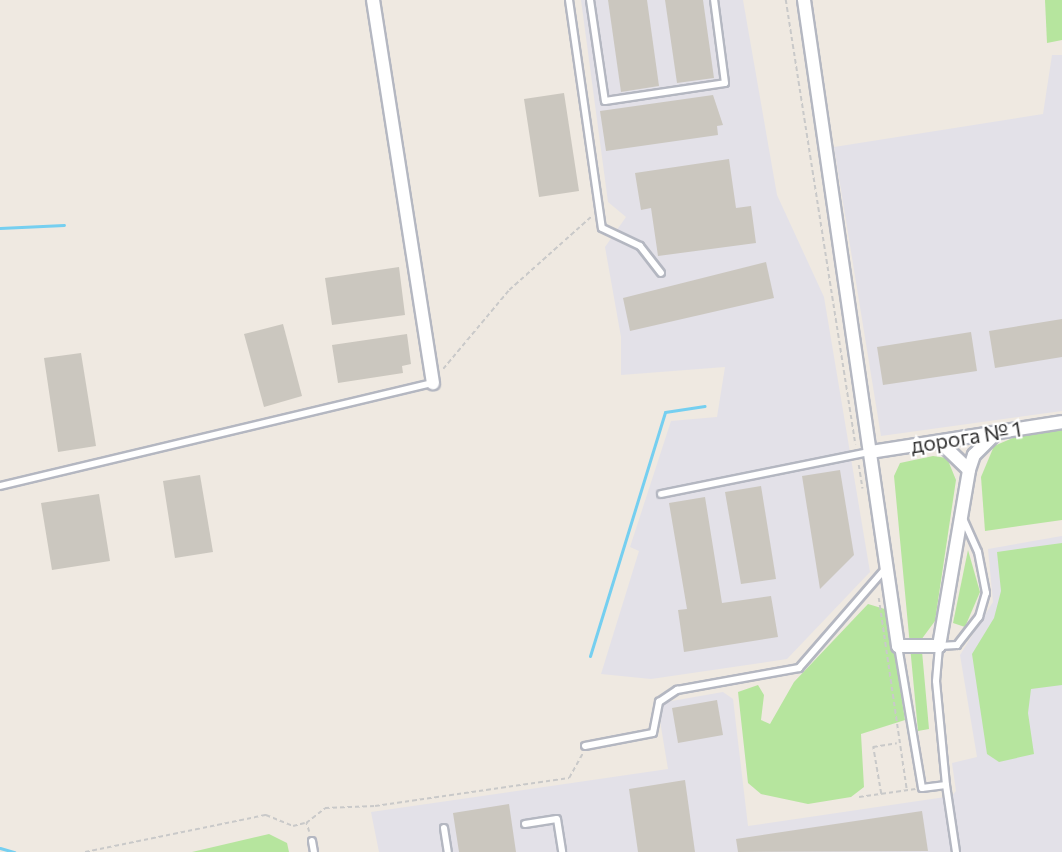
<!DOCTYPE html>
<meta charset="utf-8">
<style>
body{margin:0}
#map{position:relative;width:1062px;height:852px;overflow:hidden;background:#efe9e1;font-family:Commissioner,sans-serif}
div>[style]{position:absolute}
.industrial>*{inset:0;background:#e3e1e8}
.green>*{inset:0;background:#b6e59e}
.stream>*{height:3px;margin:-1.5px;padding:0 1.5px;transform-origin:1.5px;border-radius:1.5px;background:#75cff0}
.building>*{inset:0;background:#cbc7bf}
.path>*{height:1.5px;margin-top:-0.75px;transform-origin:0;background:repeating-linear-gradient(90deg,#c9c9c9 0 4.5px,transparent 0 7.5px)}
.roads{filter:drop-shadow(2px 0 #b4b7c1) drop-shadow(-2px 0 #b4b7c1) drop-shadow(0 2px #b4b7c1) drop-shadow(0 -2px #b4b7c1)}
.lane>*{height:6px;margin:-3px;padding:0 3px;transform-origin:3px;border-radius:3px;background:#fff}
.street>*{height:12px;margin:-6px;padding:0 6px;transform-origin:6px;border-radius:6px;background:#fff}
span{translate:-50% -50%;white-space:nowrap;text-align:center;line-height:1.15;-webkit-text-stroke:4.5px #fff;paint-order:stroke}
.street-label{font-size:21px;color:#2e2e2e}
</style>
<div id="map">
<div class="industrial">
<div style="clip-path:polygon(581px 0,743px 0,777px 195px,824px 297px,870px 572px,787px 659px,651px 679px,601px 674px,639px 551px,630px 547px,671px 421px,717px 417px,725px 367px,621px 375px,621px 337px,605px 247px,626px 217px,608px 202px)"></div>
<div style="clip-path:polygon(1052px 55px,1062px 55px,1062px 411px,881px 436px,834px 147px,1043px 114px)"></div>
<div style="clip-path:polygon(1062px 536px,1062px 852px,379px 852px,371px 812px,668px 769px,658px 709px,666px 702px,723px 692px,733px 699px,748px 826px,952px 796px,956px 791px,952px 763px,977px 757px,960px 655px,993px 602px,988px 549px)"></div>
</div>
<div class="green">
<div style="clip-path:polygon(1045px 0,1062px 0,1062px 40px,1047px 43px)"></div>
<div style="clip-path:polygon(1062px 429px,1062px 520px,985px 531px,981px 477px,994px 446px,1020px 435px)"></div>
<div style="clip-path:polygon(933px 456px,947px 458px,956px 480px,935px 621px,921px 640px,929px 729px,918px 731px,894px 476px,900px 463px)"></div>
<div style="clip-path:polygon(1062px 543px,1062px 685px,1031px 689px,1028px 713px,1034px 754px,999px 762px,987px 754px,972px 654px,994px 618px,1001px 591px,997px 552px)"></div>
<div style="clip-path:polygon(968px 550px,980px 592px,965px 627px,953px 623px)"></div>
<div style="clip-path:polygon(868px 604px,888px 610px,905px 720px,861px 734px,864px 787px,851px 797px,808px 804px,761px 794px,748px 783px,738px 692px,758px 685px,764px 695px,761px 720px,770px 724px,794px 682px)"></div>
<div style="clip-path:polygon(269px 834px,287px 843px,289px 852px,192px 852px)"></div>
</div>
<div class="stream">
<div style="left:0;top:228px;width:64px;rotate:-2.7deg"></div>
<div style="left:590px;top:656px;width:255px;rotate:-72.9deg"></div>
<div style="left:665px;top:412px;width:40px;rotate:-8.5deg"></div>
<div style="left:0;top:848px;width:15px;rotate:16deg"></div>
</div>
<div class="building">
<div style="clip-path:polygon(608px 0,647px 0,659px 86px,621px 92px)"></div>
<div style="clip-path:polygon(665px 0,703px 0,714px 78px,677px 83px)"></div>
<div style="clip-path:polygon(564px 93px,579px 191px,539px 197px,524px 99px)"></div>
<div style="clip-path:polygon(713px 95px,723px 125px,717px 126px,718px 135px,606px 151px,600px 111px)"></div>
<div style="clip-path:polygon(729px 159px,736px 208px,751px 206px,756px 243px,658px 256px,651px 208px,641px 210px,635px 173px)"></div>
<div style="clip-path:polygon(766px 262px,774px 298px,630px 331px,623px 298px)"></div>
<div style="clip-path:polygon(399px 267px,405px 315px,332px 325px,325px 278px)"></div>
<div style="clip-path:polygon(1062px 319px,1062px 357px,995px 368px,989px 331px)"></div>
<div style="clip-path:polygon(283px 324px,302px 396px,264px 407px,244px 334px)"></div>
<div style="clip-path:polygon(971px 332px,977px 371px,883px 385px,877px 347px)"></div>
<div style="clip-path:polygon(407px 334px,411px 364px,402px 366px,403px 373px,338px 383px,332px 345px)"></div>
<div style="clip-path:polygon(81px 353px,96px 446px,58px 452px,44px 358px)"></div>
<div style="clip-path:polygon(840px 470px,854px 555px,820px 589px,802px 476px)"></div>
<div style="clip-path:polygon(200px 475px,213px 552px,175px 558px,163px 481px)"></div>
<div style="clip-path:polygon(761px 486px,776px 579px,741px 584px,725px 492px)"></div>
<div style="clip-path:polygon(99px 494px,110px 561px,52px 570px,41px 503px)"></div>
<div style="clip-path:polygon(705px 497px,722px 603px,771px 596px,778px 637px,684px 652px,678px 610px,687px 609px,669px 503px)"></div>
<div style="clip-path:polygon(717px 700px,723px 735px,678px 743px,672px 708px)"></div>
<div style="clip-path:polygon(685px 780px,695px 852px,638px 852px,629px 789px)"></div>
<div style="clip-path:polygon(509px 804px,516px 852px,459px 852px,453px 813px)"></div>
<div style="clip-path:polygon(922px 811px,928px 851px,738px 852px,736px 839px)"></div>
</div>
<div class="path">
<div style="left:786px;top:0;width:450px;rotate:81.1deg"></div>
<div style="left:443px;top:369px;width:103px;rotate:-50.1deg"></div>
<div style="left:509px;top:290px;width:111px;rotate:-41.7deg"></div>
<div style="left:859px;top:465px;width:24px;rotate:81deg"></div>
<div style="left:879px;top:598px;width:194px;rotate:81.7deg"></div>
<div style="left:881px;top:794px;width:48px;rotate:-99.7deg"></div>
<div style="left:873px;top:747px;width:24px;rotate:-9deg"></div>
<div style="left:859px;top:797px;width:57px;rotate:-8.1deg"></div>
<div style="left:309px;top:832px;width:9px;rotate:-108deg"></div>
<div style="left:306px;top:823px;width:24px;rotate:-38deg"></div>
<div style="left:325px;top:808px;width:50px;rotate:-2.3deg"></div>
<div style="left:375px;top:806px;width:196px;rotate:-8.2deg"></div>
<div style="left:569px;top:778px;width:29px;rotate:-61deg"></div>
<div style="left:85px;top:852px;width:185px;rotate:-11.6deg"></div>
<div style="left:266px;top:815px;width:29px;rotate:22deg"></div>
<div style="left:293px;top:826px;width:12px;rotate:-14deg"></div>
</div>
<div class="roads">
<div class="lane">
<div style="left:569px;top:0;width:230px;rotate:81.8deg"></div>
<div style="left:602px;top:228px;width:42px;rotate:25.3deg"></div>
<div style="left:640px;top:246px;width:34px;rotate:52deg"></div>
<div style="left:590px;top:0;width:102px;rotate:81.6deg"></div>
<div style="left:605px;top:101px;width:121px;rotate:-8.5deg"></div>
<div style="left:725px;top:83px;width:84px;rotate:-97.5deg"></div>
<div style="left:0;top:486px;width:445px;rotate:-13.4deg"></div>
<div style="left:661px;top:494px;width:213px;rotate:-11.4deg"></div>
<div style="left:898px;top:646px;width:144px;rotate:80.4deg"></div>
<div style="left:922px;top:788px;width:24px;rotate:-7deg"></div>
<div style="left:946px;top:785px;width:104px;rotate:-95.5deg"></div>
<div style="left:936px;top:681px;width:35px;rotate:-85deg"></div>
<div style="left:939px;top:646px;width:18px;rotate:-3deg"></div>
<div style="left:957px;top:645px;width:36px;rotate:-52deg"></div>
<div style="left:979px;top:617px;width:25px;rotate:-74deg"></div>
<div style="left:986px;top:593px;width:42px;rotate:-101deg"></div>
<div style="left:978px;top:552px;width:37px;rotate:-114deg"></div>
<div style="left:585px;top:746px;width:69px;rotate:-10.8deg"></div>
<div style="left:653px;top:733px;width:32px;rotate:-79deg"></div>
<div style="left:659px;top:702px;width:22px;rotate:-34deg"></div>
<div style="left:677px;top:690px;width:124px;rotate:-10.2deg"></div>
<div style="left:799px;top:668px;width:133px;rotate:-49deg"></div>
<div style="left:946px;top:785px;width:68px;rotate:81.5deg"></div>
<div style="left:525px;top:824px;width:32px;rotate:-9deg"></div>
<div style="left:557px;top:819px;width:33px;rotate:81deg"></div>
<div style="left:444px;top:828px;width:24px;rotate:81deg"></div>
<div style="left:312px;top:841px;width:11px;rotate:80deg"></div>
</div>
<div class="street">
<div style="left:373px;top:0;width:388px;rotate:81.1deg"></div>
<div style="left:804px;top:0;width:653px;rotate:81.72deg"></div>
<div style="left:898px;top:646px;width:41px"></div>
<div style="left:939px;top:646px;width:179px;rotate:-80.3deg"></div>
<div style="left:969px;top:470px;width:16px;rotate:-72deg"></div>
<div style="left:974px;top:455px;width:33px;rotate:-45deg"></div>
<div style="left:940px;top:442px;width:40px;rotate:44deg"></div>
<div style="left:871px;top:452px;width:193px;rotate:-8.9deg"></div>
</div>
</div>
<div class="street-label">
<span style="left:966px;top:437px;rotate:-9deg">дорога № 1</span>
</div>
</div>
